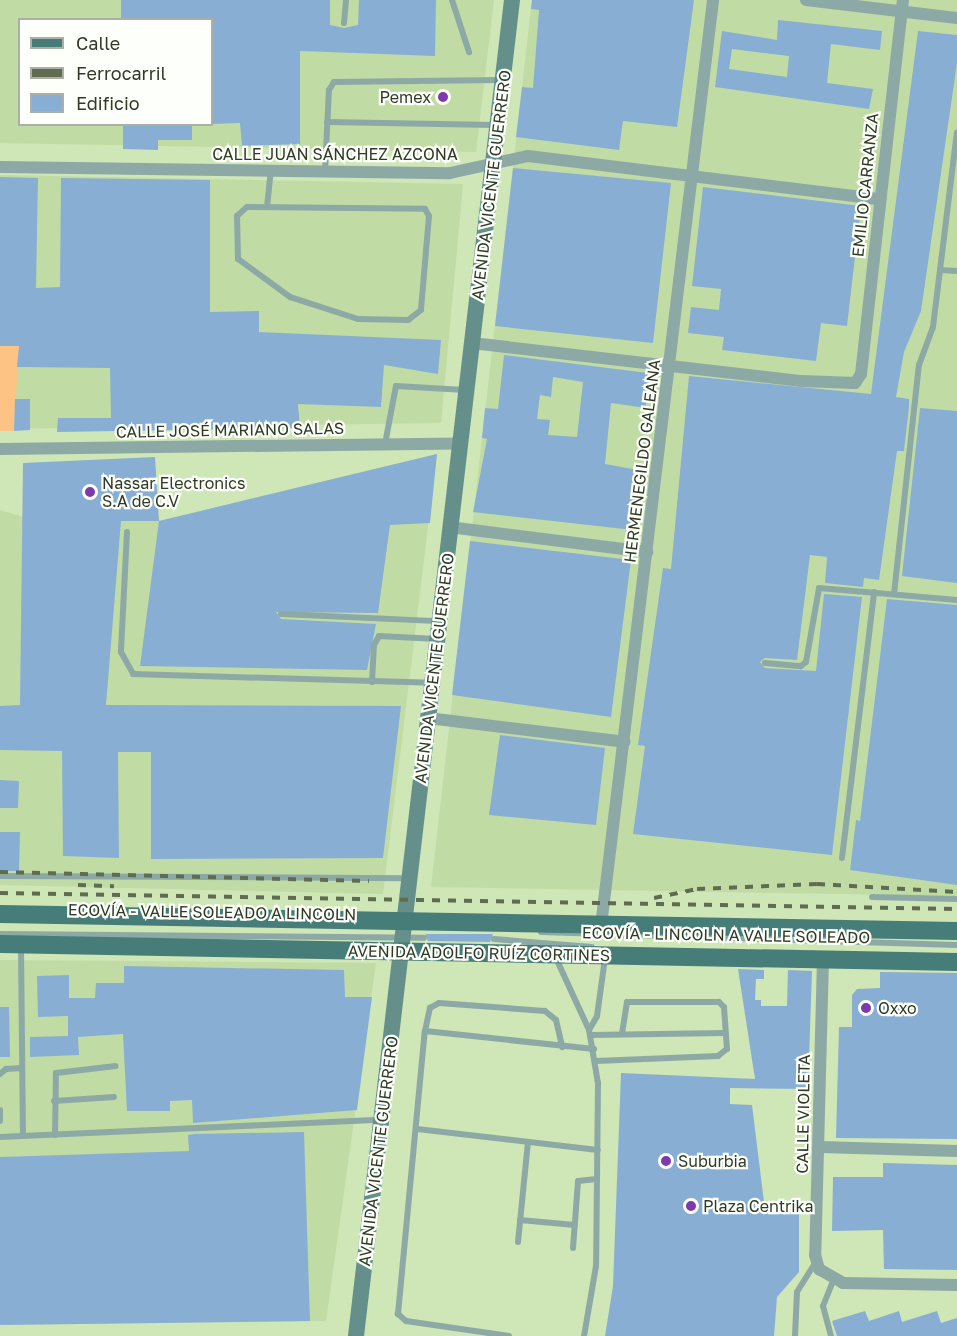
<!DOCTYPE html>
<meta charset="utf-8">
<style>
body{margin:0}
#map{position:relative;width:957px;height:1336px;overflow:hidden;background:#cfe6b6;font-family:"Golos Text",sans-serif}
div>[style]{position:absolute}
.built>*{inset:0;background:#c1dba4}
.green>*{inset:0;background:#fcc384}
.building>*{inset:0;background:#89aed4}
.lane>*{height:6px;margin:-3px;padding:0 3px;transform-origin:3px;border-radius:3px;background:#8da9a6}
.street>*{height:12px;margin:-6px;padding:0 6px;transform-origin:6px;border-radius:6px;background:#8da9a6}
.secondary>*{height:16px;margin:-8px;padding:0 8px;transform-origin:8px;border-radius:8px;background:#658f8b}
.primary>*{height:18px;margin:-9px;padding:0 9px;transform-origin:9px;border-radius:9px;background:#477d78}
.rail>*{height:4px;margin-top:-2px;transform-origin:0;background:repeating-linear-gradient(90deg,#5f6c51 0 8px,transparent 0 16px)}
.dots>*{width:16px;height:16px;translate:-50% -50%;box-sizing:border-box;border:3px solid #fcfffa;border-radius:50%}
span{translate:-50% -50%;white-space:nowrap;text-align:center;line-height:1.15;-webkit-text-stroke:4.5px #fcfffa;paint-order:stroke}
.poi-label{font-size:16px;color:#313a27}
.right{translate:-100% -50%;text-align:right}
.left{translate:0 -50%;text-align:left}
.street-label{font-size:16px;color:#313a27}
.legend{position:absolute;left:18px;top:18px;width:195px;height:108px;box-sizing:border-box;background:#fcfffa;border:2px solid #abb0a6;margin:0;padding:8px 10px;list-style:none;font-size:18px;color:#313a27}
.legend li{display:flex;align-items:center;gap:12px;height:30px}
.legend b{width:30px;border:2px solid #abb0a6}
</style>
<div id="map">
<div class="built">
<div style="clip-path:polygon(evenodd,0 0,494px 0,476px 152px,0 143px,0 0,20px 20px,212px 20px,212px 124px,20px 124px,20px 20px)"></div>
<div style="clip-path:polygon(532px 0,957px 0,957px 896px,431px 887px)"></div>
<div style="clip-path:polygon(0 175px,463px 184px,441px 423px,0 429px)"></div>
<div style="clip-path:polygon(437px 454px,383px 894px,0 885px,0 510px,23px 517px,159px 521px)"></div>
<div style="clip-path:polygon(0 960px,376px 963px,326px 1321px,0 1325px)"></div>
</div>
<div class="green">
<div style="clip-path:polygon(0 346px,19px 346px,14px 431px,0 431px)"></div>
</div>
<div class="building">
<div style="clip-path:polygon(121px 0,330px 0,330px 25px,344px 28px,358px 25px,359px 0,436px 0,435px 56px,300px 51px,300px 144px,242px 146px,240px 123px,212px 124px,212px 20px,121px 20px)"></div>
<div style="clip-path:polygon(532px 0,694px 0,677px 127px,623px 121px,619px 150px,516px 137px,522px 87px,533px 88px,539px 10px,531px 9px)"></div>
<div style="clip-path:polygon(evenodd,778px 20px,882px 31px,880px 50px,831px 44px,827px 83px,873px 89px,869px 109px,715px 87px,722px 31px,777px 40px,778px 20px,732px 49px,789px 56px,787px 77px,729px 69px,732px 49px)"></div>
<div style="clip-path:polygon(918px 31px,957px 35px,957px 63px,921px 311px,904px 352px,896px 397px,909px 399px,909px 407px,904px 451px,897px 451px,879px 580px,864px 578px,863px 587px,825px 583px,827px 557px,810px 555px,797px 660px,765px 658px,760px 662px,765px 668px,816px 671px,824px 594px,862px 597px,832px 855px,633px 834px,645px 746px,638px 745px,663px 568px,671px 569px,689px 376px,871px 394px)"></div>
<div style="clip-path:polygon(123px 124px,192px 124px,192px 140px,158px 140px,158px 150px,123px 149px)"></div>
<div style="clip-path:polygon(513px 168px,671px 183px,653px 343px,495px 326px)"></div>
<div style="clip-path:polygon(0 177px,38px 178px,36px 288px,60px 287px,61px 178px,210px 180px,210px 312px,259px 311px,259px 332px,441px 340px,438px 374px,384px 365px,381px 407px,298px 404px,300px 428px,57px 432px,58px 418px,111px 418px,110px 368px,17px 367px,19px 346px,0 346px)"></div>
<div style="clip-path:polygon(703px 187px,861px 206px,847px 326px,821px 323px,816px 361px,722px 350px,724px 337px,688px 333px,691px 307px,719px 310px,721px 289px,692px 286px)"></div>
<div style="clip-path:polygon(evenodd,504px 355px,648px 373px,646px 408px,611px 403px,605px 464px,638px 470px,633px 530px,473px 512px,487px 439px,482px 438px,485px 408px,498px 409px,504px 355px,553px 377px,583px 382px,577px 437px,548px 435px,550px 420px,537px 419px,540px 395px,551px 397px,553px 377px)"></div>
<div style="clip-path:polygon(15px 399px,30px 399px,30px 430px,14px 431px)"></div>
<div style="clip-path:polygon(920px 408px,957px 411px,957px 583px,902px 576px)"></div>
<div style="clip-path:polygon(437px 454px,430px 523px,390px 525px,378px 613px,276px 612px,281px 619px,376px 624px,367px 670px,140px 666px,159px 521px)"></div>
<div style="clip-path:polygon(155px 457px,159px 521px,121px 521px,106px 705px,401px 706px,383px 858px,151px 859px,151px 752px,118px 752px,119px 858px,63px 856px,62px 751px,0 750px,0 706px,20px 705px,23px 463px)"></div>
<div style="clip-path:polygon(470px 541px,631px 560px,611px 717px,452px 695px)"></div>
<div style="clip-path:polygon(887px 599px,957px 605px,957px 885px,850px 870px,856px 820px,860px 821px)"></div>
<div style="clip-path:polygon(500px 735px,605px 748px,596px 825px,489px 815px)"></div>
<div style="clip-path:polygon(0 780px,19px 781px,18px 808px,0 808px)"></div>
<div style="clip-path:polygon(0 832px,20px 832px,19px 871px,0 871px)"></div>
<div style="clip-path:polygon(425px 933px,424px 933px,493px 934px,490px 942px,428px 941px)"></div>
<div style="clip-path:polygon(124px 966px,344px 970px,345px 997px,372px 997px,357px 1110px,193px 1123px,192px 1100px,170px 1101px,170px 1111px,127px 1111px,123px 1034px,78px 1037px,79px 1055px,30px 1057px,30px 1037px,68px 1036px,68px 1016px,38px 1017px,37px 976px,69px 975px,69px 998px,95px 998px,96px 983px,124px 983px)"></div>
<div style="clip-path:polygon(738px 969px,764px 970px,764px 979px,756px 979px,755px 1000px,761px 1000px,761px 1006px,787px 1006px,788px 970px,812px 971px,808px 1089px,730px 1088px,730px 1104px,752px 1105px,765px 1210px,799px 1213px,799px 1272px,777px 1297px,774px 1336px,605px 1336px,613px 1286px,621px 1073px,755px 1079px)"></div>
<div style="clip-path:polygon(880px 972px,957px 973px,957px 1139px,836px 1138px,839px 1027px,852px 1027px,852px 995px,857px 989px,880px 988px)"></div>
<div style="clip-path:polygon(0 1007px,9px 1007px,10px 1057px,0 1057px)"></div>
<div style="clip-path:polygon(304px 1132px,310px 1321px,0 1325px,0 1157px,189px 1151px,188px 1135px,194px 1134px)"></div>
<div style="clip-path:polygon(883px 1163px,957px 1165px,957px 1270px,884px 1269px,883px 1230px,832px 1231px,833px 1177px,883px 1177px)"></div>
<div style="clip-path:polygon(865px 1311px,869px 1321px,899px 1311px,902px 1322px,937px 1311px,941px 1323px,957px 1318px,957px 1336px,837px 1336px,832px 1321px)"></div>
</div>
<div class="lane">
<div style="left:452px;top:0;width:55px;rotate:71.9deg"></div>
<div style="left:344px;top:23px;width:23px;rotate:-85deg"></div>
<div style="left:327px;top:122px;width:168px;rotate:1deg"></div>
<div style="left:325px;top:171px;width:81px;rotate:-87.2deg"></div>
<div style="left:329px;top:90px;width:9px;rotate:-58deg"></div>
<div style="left:334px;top:82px;width:166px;rotate:-0.7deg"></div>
<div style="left:247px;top:207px;width:178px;rotate:0.6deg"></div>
<div style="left:425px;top:209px;width:8px;rotate:60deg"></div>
<div style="left:429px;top:216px;width:94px;rotate:94.9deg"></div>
<div style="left:421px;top:310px;width:16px;rotate:142deg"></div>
<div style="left:408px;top:320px;width:50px;rotate:-178.9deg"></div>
<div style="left:358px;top:319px;width:71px;rotate:-162.1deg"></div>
<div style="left:290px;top:297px;width:64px;rotate:-143.8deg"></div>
<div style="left:238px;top:259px;width:43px;rotate:-91.3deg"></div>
<div style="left:237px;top:216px;width:13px;rotate:-42deg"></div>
<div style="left:267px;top:207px;width:36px;rotate:-84deg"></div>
<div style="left:940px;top:270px;width:17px;rotate:3deg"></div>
<div style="left:385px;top:444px;width:59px;rotate:-79.3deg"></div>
<div style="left:396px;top:386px;width:69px;rotate:3.3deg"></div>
<div style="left:127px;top:532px;width:120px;rotate:92.9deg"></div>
<div style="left:121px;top:652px;width:25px;rotate:61deg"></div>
<div style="left:133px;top:674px;width:299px;rotate:1.7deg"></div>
<div style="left:894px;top:594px;width:230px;rotate:-83.8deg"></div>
<div style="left:919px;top:365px;width:40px;rotate:-69.8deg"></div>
<div style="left:933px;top:327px;width:196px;rotate:-83deg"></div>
<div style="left:281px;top:614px;width:157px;rotate:2.6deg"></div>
<div style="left:765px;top:663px;width:36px;rotate:5deg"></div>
<div style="left:801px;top:666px;width:6px;rotate:-39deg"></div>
<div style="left:806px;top:662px;width:75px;rotate:-80deg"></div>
<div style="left:819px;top:588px;width:139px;rotate:5deg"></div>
<div style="left:372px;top:682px;width:37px;rotate:-87deg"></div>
<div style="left:374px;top:645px;width:10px;rotate:-61deg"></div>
<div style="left:379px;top:636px;width:58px;rotate:3deg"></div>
<div style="left:842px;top:858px;width:268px;rotate:-83.1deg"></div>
<div style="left:0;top:876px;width:407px;rotate:0.3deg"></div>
<div style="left:872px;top:897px;width:85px;rotate:1.3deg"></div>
<div style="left:541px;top:932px;width:416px;rotate:1.8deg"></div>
<div style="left:0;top:934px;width:424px;rotate:0.5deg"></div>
<div style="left:494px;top:939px;width:98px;rotate:4.7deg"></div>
<div style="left:21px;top:948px;width:188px;rotate:89.4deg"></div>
<div style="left:555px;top:956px;width:81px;rotate:65.3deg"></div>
<div style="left:589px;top:1030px;width:54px;rotate:80.4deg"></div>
<div style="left:598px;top:1083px;width:183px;rotate:90.6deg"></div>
<div style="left:596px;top:1266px;width:71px;rotate:99.7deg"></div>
<div style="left:589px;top:1030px;width:16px;rotate:-60deg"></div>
<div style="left:597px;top:1016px;width:59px;rotate:-82.1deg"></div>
<div style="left:425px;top:1031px;width:24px;rotate:-78deg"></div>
<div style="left:430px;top:1008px;width:10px;rotate:-29deg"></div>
<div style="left:439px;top:1003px;width:106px;rotate:4.3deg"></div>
<div style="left:545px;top:1011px;width:14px;rotate:39deg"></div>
<div style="left:556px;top:1020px;width:28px;rotate:77deg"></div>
<div style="left:591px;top:1035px;width:134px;rotate:-0.9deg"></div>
<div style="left:596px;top:1061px;width:122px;rotate:-2.3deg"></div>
<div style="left:718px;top:1056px;width:11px;rotate:-38deg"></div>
<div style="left:727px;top:1049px;width:42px;rotate:-94.1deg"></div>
<div style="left:724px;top:1007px;width:7px;rotate:-135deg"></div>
<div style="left:719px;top:1002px;width:92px;rotate:180deg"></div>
<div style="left:627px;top:1002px;width:31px;rotate:99deg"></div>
<div style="left:0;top:1074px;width:8px;rotate:-40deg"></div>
<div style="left:6px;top:1069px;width:16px;rotate:-4deg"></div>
<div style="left:54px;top:1101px;width:60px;rotate:-3.8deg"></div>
<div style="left:0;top:1110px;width:11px;rotate:90deg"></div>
<div style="left:417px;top:1129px;width:182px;rotate:6.6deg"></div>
<div style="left:55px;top:1135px;width:62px;rotate:-89.1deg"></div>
<div style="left:56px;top:1073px;width:60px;rotate:-6.7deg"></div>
<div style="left:0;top:1137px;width:380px;rotate:-2.6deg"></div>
<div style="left:520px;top:1220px;width:55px;rotate:5.2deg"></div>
<div style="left:518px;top:1242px;width:100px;rotate:-84.3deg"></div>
<div style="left:573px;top:1248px;width:67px;rotate:-85.7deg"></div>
<div style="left:578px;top:1181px;width:19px;rotate:-6deg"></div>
<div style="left:509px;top:1336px;width:104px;rotate:-171.7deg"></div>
<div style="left:406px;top:1321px;width:11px;rotate:-139deg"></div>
<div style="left:398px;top:1314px;width:284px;rotate:-84.6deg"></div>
<div style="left:425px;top:1031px;width:170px;rotate:6.1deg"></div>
<div style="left:795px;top:1336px;width:44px;rotate:-87.4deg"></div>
<div style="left:797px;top:1292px;width:36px;rotate:-58deg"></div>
<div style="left:831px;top:1336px;width:31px;rotate:-105deg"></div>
<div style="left:823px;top:1306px;width:27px;rotate:-68deg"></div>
</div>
<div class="street">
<div style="left:806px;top:0;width:152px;rotate:6.8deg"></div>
<div style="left:0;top:167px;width:450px;rotate:0.8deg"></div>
<div style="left:450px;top:173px;width:80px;rotate:-12.3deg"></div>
<div style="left:528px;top:156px;width:355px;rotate:7deg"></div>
<div style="left:472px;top:343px;width:332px;rotate:6.6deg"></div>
<div style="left:802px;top:381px;width:53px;rotate:2.2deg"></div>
<div style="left:855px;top:383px;width:11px;rotate:-56deg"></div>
<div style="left:861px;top:374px;width:376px;rotate:-83.6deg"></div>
<div style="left:0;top:449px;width:460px;rotate:-0.7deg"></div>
<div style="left:449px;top:527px;width:200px;rotate:7.2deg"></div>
<div style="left:428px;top:718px;width:198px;rotate:6.9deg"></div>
<div style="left:601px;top:926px;width:933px;rotate:-83.1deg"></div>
<div style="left:823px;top:959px;width:296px;rotate:91.5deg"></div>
<div style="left:815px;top:1255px;width:15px;rotate:74deg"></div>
<div style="left:819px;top:1269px;width:28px;rotate:30deg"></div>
<div style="left:843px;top:1283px;width:114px;rotate:1deg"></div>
<div style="left:820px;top:1147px;width:137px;rotate:1.7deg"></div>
</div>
<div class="secondary">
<div style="left:356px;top:1336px;width:1345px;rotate:-83.34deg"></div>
</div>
<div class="primary">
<div style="left:0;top:914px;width:957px;rotate:1.02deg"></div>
<div style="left:0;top:944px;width:957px;rotate:1.08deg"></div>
</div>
<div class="rail">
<div style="left:0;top:872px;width:369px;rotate:1.4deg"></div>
<div style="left:78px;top:885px;width:36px;rotate:2deg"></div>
<div style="left:0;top:893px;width:957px;rotate:0.96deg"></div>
<div style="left:654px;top:898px;width:44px;rotate:-11.8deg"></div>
<div style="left:697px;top:889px;width:120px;rotate:-2.4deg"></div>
<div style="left:817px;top:884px;width:140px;rotate:3.3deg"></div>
</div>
<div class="dots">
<div style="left:443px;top:97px;background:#7e39ad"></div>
<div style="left:90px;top:492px;background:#7e39ad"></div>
<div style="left:866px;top:1008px;background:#7e39ad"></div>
<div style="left:666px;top:1161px;background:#7e39ad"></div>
<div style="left:691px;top:1206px;background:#7e39ad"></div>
</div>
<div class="poi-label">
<span class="right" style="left:431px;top:97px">Pemex</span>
<span class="left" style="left:102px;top:492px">Nassar Electronics<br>S.A de C.V</span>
<span class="left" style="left:878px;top:1008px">Oxxo</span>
<span class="left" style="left:678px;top:1161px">Suburbia</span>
<span class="left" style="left:703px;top:1206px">Plaza Centrika</span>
</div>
<div class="street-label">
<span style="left:335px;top:154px">CALLE JUAN SÁNCHEZ AZCONA</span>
<span style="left:491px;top:185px;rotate:-83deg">AVENIDA VICENTE GUERRERO</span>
<span style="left:865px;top:185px;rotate:-84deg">EMILIO CARRANZA</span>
<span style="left:230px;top:430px;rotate:-1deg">CALLE JOSÉ MARIANO SALAS</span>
<span style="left:642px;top:461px;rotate:-83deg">HERMENEGILDO GALEANA</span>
<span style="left:434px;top:668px;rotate:-83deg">AVENIDA VICENTE GUERRERO</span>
<span style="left:212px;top:912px;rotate:1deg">ECOVÍA - VALLE SOLEADO A LINCOLN</span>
<span style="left:726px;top:935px;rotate:1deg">ECOVÍA - LINCOLN A VALLE SOLEADO</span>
<span style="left:479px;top:953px;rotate:1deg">AVENIDA ADOLFO RUÍZ CORTINES</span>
<span style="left:803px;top:1114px;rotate:-89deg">CALLE VIOLETA</span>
<span style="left:378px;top:1151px;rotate:-83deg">AVENIDA VICENTE GUERRERO</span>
</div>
<ul class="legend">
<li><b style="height:8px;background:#477d78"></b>Calle</li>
<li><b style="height:8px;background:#5f6c51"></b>Ferrocarril</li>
<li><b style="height:16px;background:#89aed4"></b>Edificio</li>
</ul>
</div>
